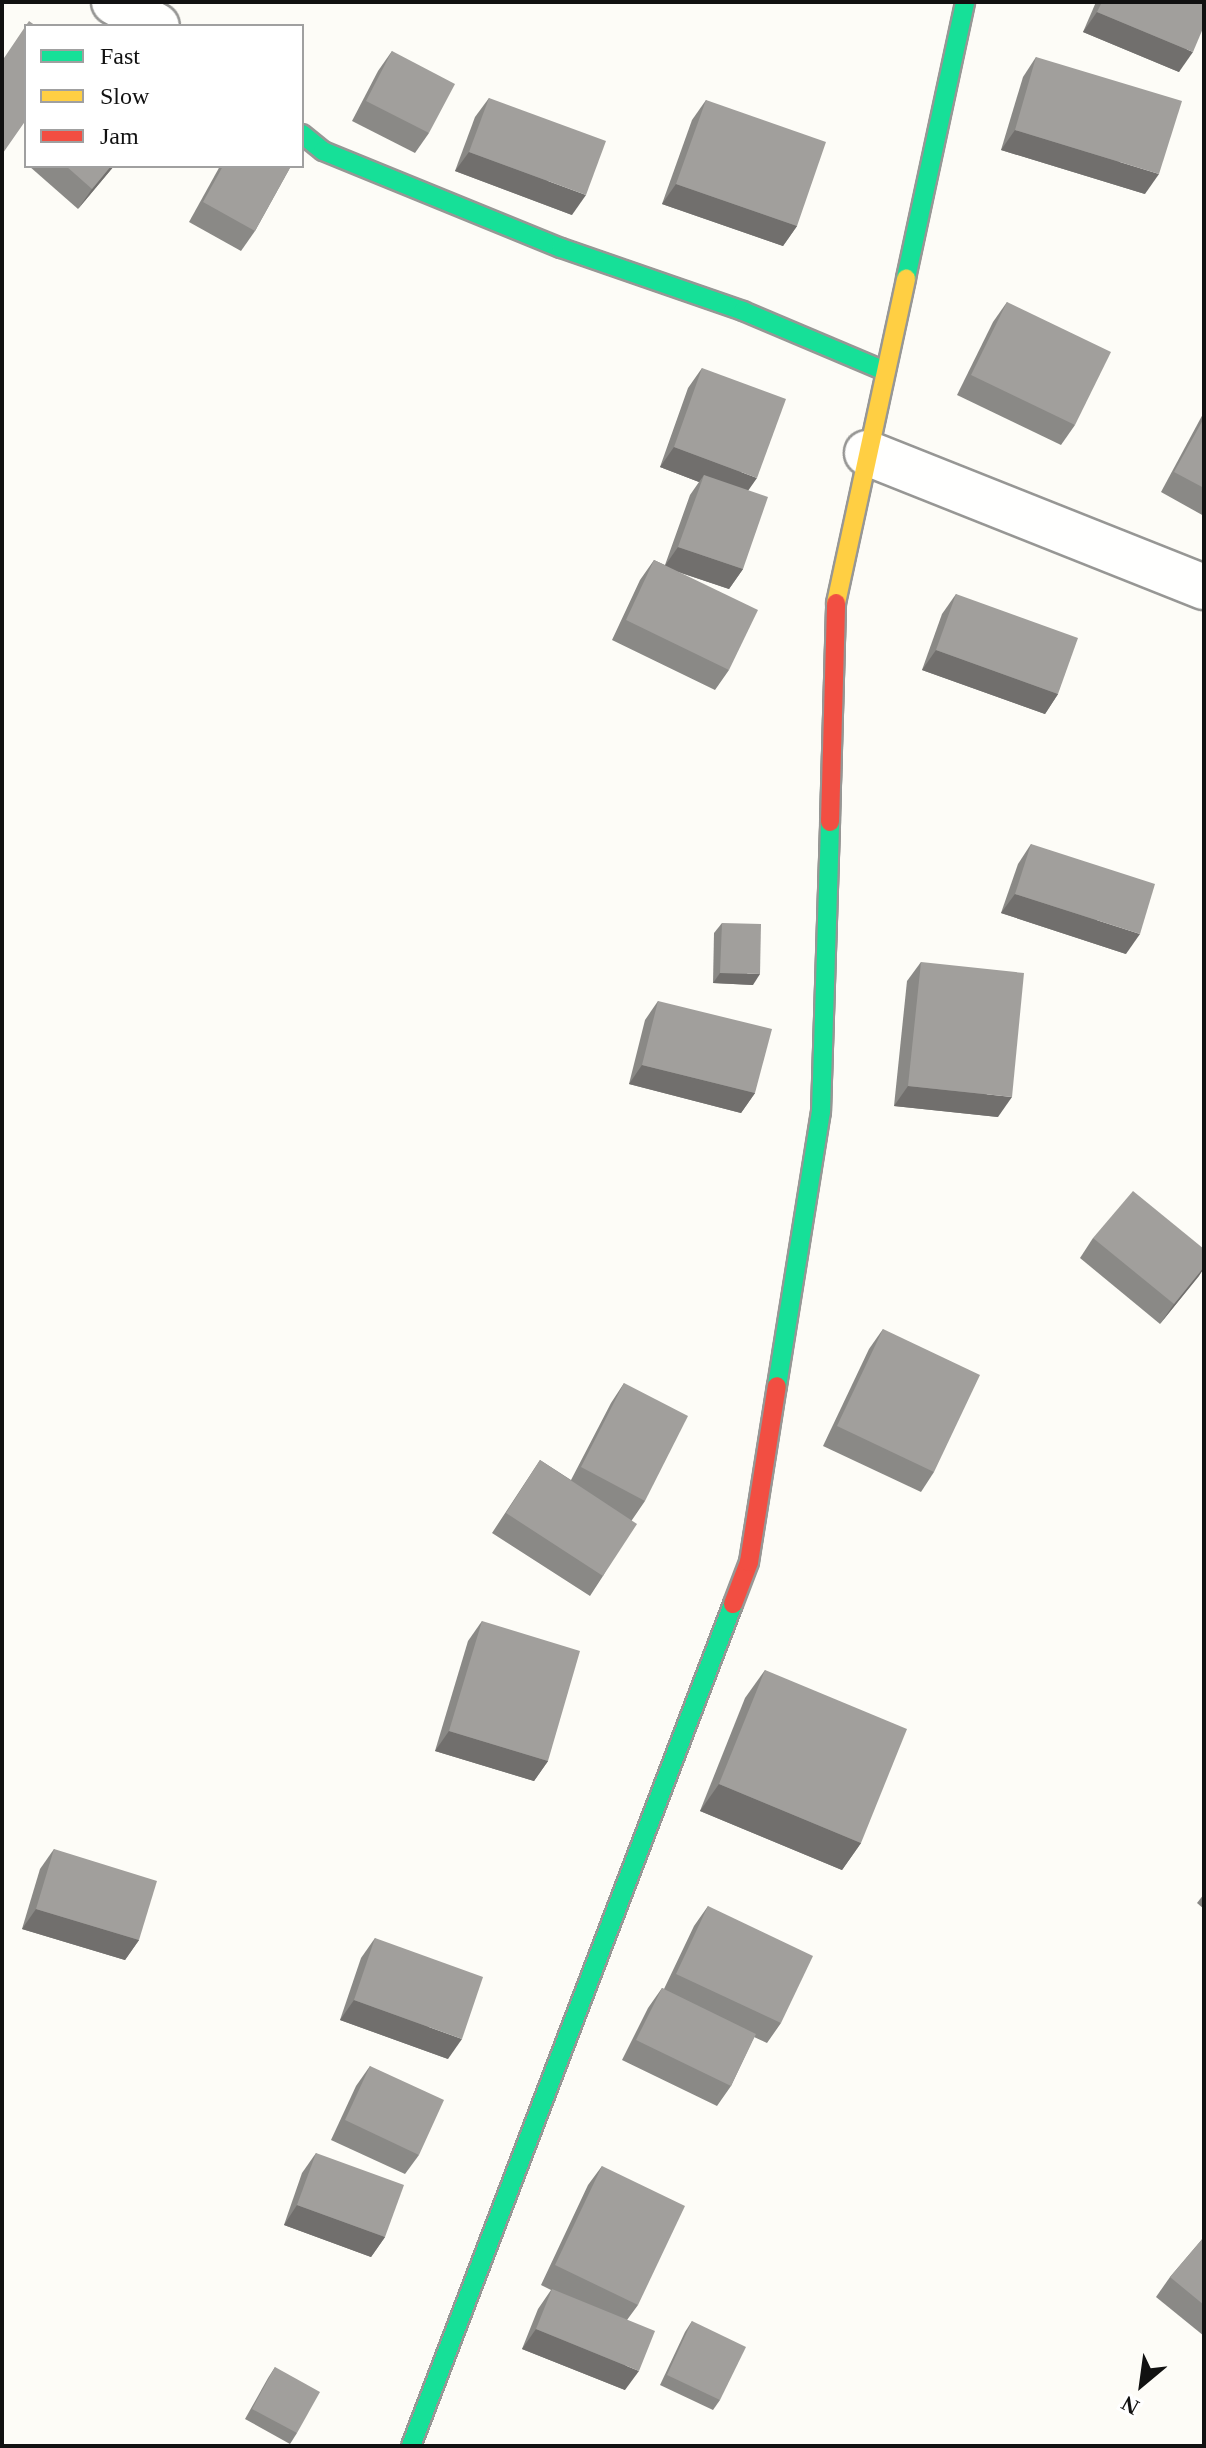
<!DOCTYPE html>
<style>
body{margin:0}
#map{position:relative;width:1206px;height:2448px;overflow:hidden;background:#fdfcf7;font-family:"Times New Roman",serif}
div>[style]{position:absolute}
.roads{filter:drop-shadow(2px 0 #979795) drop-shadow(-2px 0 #979795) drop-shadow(0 2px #979795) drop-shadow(0 -2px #979795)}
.street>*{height:44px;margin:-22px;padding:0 22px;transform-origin:22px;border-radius:22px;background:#fffffe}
.fast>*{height:18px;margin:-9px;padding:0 9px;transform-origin:9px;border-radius:9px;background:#16e098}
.slow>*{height:18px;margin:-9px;padding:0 9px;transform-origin:9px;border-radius:9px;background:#ffcf43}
.jam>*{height:18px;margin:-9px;padding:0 9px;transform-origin:9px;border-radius:9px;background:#f24e42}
.wall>*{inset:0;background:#8a8986}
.shaded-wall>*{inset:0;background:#716f6d}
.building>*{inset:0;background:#a19f9c}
span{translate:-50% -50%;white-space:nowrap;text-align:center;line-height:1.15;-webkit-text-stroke:8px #fff;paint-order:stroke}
.frame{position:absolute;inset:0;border:4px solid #111;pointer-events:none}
.legend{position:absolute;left:24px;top:24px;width:280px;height:144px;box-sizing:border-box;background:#fff;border:2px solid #a0a0a0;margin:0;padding:10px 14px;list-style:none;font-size:24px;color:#111}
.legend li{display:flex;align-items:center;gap:16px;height:40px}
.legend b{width:40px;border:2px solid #a0a0a0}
.north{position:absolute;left:1102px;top:2344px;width:80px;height:80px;-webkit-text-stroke:6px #fff;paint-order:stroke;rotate:209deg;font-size:22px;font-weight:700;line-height:32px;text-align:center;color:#111}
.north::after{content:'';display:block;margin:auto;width:28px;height:36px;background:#111;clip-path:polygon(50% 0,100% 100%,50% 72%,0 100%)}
</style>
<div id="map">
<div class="roads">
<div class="street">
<div style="left:114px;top:2px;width:49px;rotate:29.2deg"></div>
<div style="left:867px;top:453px;width:363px;rotate:21.7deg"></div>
</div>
<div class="fast">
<div style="left:302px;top:134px;width:27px;rotate:39deg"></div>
<div style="left:323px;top:151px;width:257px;rotate:22.2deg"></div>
<div style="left:561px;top:248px;width:193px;rotate:19.1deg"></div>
<div style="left:743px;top:311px;width:154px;rotate:22.9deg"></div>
<div style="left:906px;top:278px;width:282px;rotate:-77.9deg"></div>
<div style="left:777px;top:1386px;width:278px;rotate:-80.9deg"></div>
<div style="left:821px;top:1112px;width:290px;rotate:-88.2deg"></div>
<div style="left:411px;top:2446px;width:901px;rotate:-69.07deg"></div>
</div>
<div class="slow">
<div style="left:836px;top:603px;width:332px;rotate:-77.8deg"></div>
</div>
<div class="jam">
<div style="left:830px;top:822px;width:219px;rotate:-88.4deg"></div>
<div style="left:733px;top:1604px;width:45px;rotate:-69.1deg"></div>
<div style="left:749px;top:1562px;width:178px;rotate:-81deg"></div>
</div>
</div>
<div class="wall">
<div style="clip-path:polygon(1096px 2px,1204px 2px,1179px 72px,1083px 32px)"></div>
<div style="clip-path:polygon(392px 51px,429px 133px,415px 153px,352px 121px,378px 71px)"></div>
<div style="clip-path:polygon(1036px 57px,1145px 194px,1001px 150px,1023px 77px)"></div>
<div style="clip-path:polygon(489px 98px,572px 215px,455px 171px,475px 117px)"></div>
<div style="clip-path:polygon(706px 100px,797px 226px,783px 246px,662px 204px,692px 120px)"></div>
<div style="clip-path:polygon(29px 166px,114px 166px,78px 209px)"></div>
<div style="clip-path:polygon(220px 166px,291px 166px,255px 231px,241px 251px,189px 222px)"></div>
<div style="clip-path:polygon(1007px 302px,1075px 425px,1061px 445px,957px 395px,993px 322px)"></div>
<div style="clip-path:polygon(702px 368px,748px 490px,743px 569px,729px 589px,678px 572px,729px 670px,715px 690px,612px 640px,640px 580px,654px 560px,665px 565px,690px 495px,699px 482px,660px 467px,688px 388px)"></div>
<div style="clip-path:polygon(1204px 412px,1204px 516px,1161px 492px)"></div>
<div style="clip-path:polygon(956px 594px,1058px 694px,1045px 714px,922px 670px,942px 614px)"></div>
<div style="clip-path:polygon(1031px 844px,1126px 954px,1001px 913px,1018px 864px)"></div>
<div style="clip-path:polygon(722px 923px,753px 985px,713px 983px,714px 933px)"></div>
<div style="clip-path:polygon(921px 962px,998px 1117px,894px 1106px,907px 981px)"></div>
<div style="clip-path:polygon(658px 1001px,755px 1093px,741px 1113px,629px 1084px,645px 1020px)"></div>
<div style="clip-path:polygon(1093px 1238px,1204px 1249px,1204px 1269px,1160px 1324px,1080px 1258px)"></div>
<div style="clip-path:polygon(883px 1329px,934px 1472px,921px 1492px,823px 1446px,869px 1349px)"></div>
<div style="clip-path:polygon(624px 1383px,645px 1501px,632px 1520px,603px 1576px,590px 1596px,492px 1533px,540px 1460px,571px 1480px,611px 1403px)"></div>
<div style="clip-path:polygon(482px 1621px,548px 1761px,534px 1781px,435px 1751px,468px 1641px)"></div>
<div style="clip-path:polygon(765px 1670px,861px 1843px,842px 1870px,700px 1811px,745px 1698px)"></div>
<div style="clip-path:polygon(54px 1849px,139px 1940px,125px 1960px,22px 1929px,40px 1869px)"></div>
<div style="clip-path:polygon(1204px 1894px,1204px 1909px,1197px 1903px)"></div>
<div style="clip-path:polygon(708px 1906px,781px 2023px,767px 2043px,754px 2037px,731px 2086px,717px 2106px,622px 2060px,648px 2008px,662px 1988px,664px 1989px,694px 1926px)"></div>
<div style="clip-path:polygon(375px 1938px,448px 2059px,340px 2020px,361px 1958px)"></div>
<div style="clip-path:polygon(370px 2066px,419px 2155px,405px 2174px,331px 2140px,356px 2086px)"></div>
<div style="clip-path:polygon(316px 2153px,385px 2237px,371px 2257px,284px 2225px,302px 2173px)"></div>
<div style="clip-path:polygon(602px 2166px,638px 2305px,627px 2320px,625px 2390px,522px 2349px,538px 2309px,551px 2290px,541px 2285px,588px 2185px)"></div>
<div style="clip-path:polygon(1204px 2237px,1204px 2336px,1156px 2297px,1170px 2277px)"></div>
<div style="clip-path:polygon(692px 2321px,720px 2400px,713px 2410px,660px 2385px,685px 2332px)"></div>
<div style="clip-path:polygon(275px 2367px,297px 2433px,290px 2444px,245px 2419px,268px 2378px)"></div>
</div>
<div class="shaded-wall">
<div style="clip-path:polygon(1097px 12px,1193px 52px,1179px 72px,1083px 32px)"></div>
<div style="clip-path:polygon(1015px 130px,1159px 174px,1145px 194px,1001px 150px)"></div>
<div style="clip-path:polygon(469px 152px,586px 195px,572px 215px,455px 171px)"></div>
<div style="clip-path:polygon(111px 166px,114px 166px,78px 209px,92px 189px)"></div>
<div style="clip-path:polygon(676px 184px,797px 226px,783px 246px,662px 204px)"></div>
<div style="clip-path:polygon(674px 447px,757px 478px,743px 498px,704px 475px,699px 482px,660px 467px)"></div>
<div style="clip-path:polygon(678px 547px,743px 569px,729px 589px,664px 567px)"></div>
<div style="clip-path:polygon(936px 650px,1058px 694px,1045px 714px,922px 670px)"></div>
<div style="clip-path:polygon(1015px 894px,1140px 934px,1126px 954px,1001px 913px)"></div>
<div style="clip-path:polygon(720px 973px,760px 974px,753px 985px,713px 983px)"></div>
<div style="clip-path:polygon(642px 1065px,755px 1093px,741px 1113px,629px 1084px)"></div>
<div style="clip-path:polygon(908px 1086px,1012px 1097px,998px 1117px,894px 1106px)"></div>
<div style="clip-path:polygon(1204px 1267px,1199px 1276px,1160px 1324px,1174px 1304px)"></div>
<div style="clip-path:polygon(449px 1731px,548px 1761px,534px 1781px,435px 1751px)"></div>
<div style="clip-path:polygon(719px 1784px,861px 1843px,842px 1870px,700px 1811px)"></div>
<div style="clip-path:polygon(36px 1909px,139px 1940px,125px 1960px,22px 1929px)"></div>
<div style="clip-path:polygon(354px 2000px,462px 2039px,448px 2059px,340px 2020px)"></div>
<div style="clip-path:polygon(297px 2205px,385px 2237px,371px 2257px,284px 2225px)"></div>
<div style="clip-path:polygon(536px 2329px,639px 2371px,625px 2390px,522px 2349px)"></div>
</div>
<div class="building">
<div style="clip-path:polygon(1102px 2px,1204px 2px,1204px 26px,1193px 52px,1097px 12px)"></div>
<div style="clip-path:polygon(29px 21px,36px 26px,26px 26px,26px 120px,3px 153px,2px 152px,2px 61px)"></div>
<div style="clip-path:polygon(392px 51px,455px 84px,429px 133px,366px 101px)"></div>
<div style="clip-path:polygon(1036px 57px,1182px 101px,1159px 174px,1015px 130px)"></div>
<div style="clip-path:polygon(489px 98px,606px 141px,586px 195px,469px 152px)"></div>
<div style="clip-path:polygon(706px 100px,826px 142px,797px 226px,676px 184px)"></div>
<div style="clip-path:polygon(66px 166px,111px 166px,92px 189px)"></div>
<div style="clip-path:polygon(223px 166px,291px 166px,255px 231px,203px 202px)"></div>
<div style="clip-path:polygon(1007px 302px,1111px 352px,1075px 425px,971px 375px)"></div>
<div style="clip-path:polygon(702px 368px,786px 399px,757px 478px,674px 447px)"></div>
<div style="clip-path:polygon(1204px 418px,1204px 488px,1174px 472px)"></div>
<div style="clip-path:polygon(704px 475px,768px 497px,743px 569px,678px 547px)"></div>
<div style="clip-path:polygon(654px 560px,758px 610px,729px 670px,626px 620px)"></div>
<div style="clip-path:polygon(956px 594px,1078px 638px,1058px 694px,936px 650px)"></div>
<div style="clip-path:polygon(1031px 844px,1155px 884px,1140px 934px,1015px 894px)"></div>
<div style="clip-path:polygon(722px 923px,761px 924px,760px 974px,720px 973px)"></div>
<div style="clip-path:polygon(921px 962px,1024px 973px,1012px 1097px,908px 1086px)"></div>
<div style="clip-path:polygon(658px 1001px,772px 1029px,755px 1093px,642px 1065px)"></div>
<div style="clip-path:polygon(1133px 1191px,1204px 1249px,1204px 1267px,1174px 1304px,1093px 1238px)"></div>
<div style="clip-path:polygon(883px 1329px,980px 1375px,934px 1472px,837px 1426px)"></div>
<div style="clip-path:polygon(624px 1383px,688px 1416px,645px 1501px,581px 1467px)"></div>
<div style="clip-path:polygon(540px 1460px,637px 1524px,603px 1576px,506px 1513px)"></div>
<div style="clip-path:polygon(482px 1621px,580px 1651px,548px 1761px,449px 1731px)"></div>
<div style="clip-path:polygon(765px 1670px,907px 1729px,861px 1843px,719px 1784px)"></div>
<div style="clip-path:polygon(54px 1849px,157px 1881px,139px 1940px,36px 1909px)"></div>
<div style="clip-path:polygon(708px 1906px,813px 1956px,781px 2023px,676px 1974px)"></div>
<div style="clip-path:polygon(375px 1938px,483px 1977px,462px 2039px,354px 2000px)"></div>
<div style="clip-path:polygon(662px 1988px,756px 2034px,731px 2086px,636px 2040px)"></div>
<div style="clip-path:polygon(370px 2066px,444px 2100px,419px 2155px,345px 2120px)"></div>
<div style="clip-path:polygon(316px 2153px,404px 2185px,385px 2237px,297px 2205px)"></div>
<div style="clip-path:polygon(602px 2166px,685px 2206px,638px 2305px,555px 2265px)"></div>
<div style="clip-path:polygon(1204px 2237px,1204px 2305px,1170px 2277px)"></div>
<div style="clip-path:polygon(552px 2289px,655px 2331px,639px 2371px,536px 2329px)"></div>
<div style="clip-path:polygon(692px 2321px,746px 2347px,720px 2400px,667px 2375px)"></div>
<div style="clip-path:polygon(275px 2367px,320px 2392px,297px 2433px,252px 2409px)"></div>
</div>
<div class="frame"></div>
<ul class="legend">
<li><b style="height:10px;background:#16e098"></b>Fast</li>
<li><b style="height:10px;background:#ffcf43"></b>Slow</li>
<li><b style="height:10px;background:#f24e42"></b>Jam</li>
</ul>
<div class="north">N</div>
</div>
